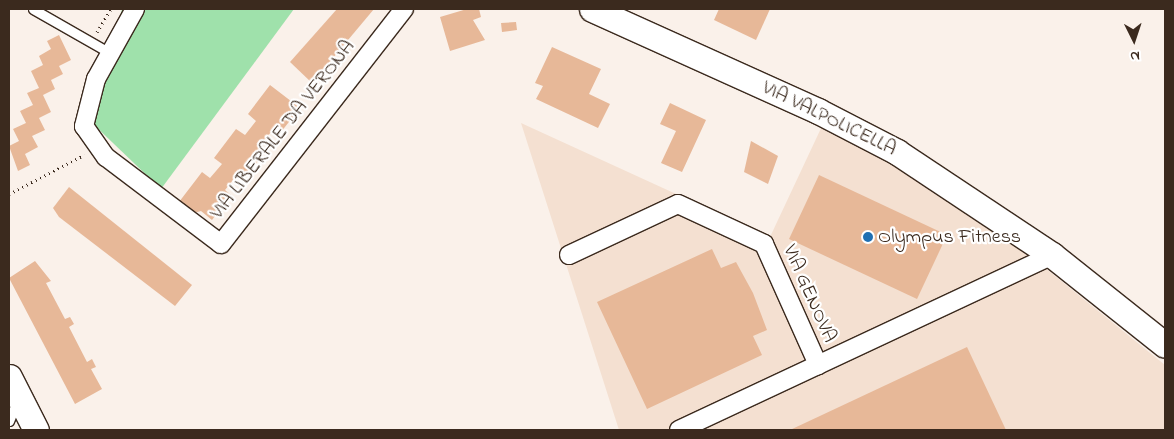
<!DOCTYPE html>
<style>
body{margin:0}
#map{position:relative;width:1174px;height:439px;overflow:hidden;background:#faf1ea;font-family:"Indie Flower",sans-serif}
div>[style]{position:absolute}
.built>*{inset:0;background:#f4e0d1}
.green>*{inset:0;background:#9fe1ab}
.building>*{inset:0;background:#e7b898}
.path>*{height:3px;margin-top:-1.5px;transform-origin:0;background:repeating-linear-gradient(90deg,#3b2a1e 0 1px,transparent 0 5px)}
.roads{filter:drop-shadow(1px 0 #3b2a1e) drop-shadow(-1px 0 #3b2a1e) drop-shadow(0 1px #3b2a1e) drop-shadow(0 -1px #3b2a1e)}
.lane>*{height:9px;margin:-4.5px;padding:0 4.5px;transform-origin:4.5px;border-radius:4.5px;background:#fff}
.street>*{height:18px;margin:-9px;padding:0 9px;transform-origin:9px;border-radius:9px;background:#fff}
.secondary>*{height:25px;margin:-12.5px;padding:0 12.5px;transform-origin:12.5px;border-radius:12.5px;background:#fff}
.dots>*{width:14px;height:14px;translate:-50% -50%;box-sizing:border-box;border:2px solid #fff;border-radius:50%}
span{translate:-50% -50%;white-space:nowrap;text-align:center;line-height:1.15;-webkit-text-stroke:4.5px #fff;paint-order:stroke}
.street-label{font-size:20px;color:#3b2a1e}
.poi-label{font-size:20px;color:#3b2a1e}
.left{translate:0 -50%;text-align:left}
.frame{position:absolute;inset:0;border:10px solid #3b2a1e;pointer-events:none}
.north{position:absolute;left:1109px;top:15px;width:50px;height:50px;-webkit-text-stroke:4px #fff;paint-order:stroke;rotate:176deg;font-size:14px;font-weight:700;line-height:20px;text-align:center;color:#3b2a1e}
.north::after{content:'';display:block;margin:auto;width:18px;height:22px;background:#3b2a1e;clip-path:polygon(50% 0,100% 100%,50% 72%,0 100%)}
</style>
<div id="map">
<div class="built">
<div style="clip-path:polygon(521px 123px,770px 237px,823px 124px,912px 170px,976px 212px,1165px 365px,1165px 430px,619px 430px)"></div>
</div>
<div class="green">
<div style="clip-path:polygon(122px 9px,294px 9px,161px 189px,90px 121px)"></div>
</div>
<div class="building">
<div style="clip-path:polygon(337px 9px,374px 9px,312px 83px,290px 62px)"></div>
<div style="clip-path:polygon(467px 9px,479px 9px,481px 17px,473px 20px,485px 40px,450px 51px,440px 17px)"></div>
<div style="clip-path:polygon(719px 9px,770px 9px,756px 40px,714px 20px)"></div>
<div style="clip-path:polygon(516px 22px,517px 30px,502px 32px,501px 23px)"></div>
<div style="clip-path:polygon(59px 35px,71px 60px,59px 66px,63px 74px,51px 80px,55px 89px,43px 95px,51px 112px,39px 118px,45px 130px,32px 136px,38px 147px,25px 154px,30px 165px,18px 171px,9px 146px,19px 141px,13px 129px,26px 123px,20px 111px,33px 105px,27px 93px,39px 88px,31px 71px,43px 65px,39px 56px,51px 49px,47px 41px)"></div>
<div style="clip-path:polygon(552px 47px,601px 69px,589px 94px,610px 104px,598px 128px,536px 99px,543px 86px,535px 83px)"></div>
<div style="clip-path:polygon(270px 85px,300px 108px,277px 137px,271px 132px,260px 146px,266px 151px,243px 180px,237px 175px,225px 190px,231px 195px,212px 220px,201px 211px,194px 213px,179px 202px,202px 172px,210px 178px,222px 164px,214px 158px,236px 129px,245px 135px,256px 121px,248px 114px)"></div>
<div style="clip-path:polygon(670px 103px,706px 120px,682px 172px,661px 163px,676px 131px,660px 124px)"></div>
<div style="clip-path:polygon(751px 141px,778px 156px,768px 184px,744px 172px)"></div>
<div style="clip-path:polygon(819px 175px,947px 235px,917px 299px,789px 239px)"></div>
<div style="clip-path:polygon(69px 187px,192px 285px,175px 306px,59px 217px,53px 208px)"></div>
<div style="clip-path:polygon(712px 249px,721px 268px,736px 262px,753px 293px,767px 330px,753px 336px,762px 355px,647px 409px,597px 302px)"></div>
<div style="clip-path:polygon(35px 261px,51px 281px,46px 283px,65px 319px,70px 317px,74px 324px,69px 327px,87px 362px,92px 359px,96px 367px,91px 369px,102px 389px,75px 404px,9px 278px)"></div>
<div style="clip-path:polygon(967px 347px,1006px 430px,790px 430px)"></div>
</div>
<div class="path">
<div style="left:97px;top:32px;width:27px;rotate:-59deg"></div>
<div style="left:9px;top:194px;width:85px;rotate:-27.5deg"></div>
</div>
<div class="roads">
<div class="lane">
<div style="left:33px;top:9px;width:89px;rotate:29.7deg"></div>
<div style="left:9px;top:421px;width:22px;rotate:-68deg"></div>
</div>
<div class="street">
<div style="left:135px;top:9px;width:80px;rotate:119.1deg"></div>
<div style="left:96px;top:79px;width:49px;rotate:104.3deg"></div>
<div style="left:84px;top:126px;width:38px;rotate:55deg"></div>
<div style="left:106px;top:157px;width:144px;rotate:37.1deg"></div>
<div style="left:221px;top:244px;width:298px;rotate:-52.1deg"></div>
<div style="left:569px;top:255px;width:120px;rotate:-25.1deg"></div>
<div style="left:678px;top:204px;width:95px;rotate:24.9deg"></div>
<div style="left:764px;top:244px;width:133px;rotate:65.9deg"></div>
<div style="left:679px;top:430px;width:412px;rotate:-25.1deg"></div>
</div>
<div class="secondary">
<div style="left:592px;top:9px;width:248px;rotate:24.3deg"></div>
<div style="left:818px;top:111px;width:89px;rotate:27.4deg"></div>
<div style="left:897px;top:152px;width:186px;rotate:33.6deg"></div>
<div style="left:1052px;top:255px;width:144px;rotate:38.5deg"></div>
<div style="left:9px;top:377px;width:59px;rotate:63deg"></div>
</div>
</div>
<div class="dots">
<div style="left:868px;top:237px;background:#1f6fb2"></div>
</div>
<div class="street-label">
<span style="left:829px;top:119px;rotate:26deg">VIA VALPOLICELLA</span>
<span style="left:283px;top:130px;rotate:-52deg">VIA LIBERALE DA VERONA</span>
<span style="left:809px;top:294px;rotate:66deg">VIA GENOVA</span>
</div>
<div class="poi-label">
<span class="left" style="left:878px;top:237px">Olympus Fitness</span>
</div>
<div class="frame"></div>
<div class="north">N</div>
</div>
